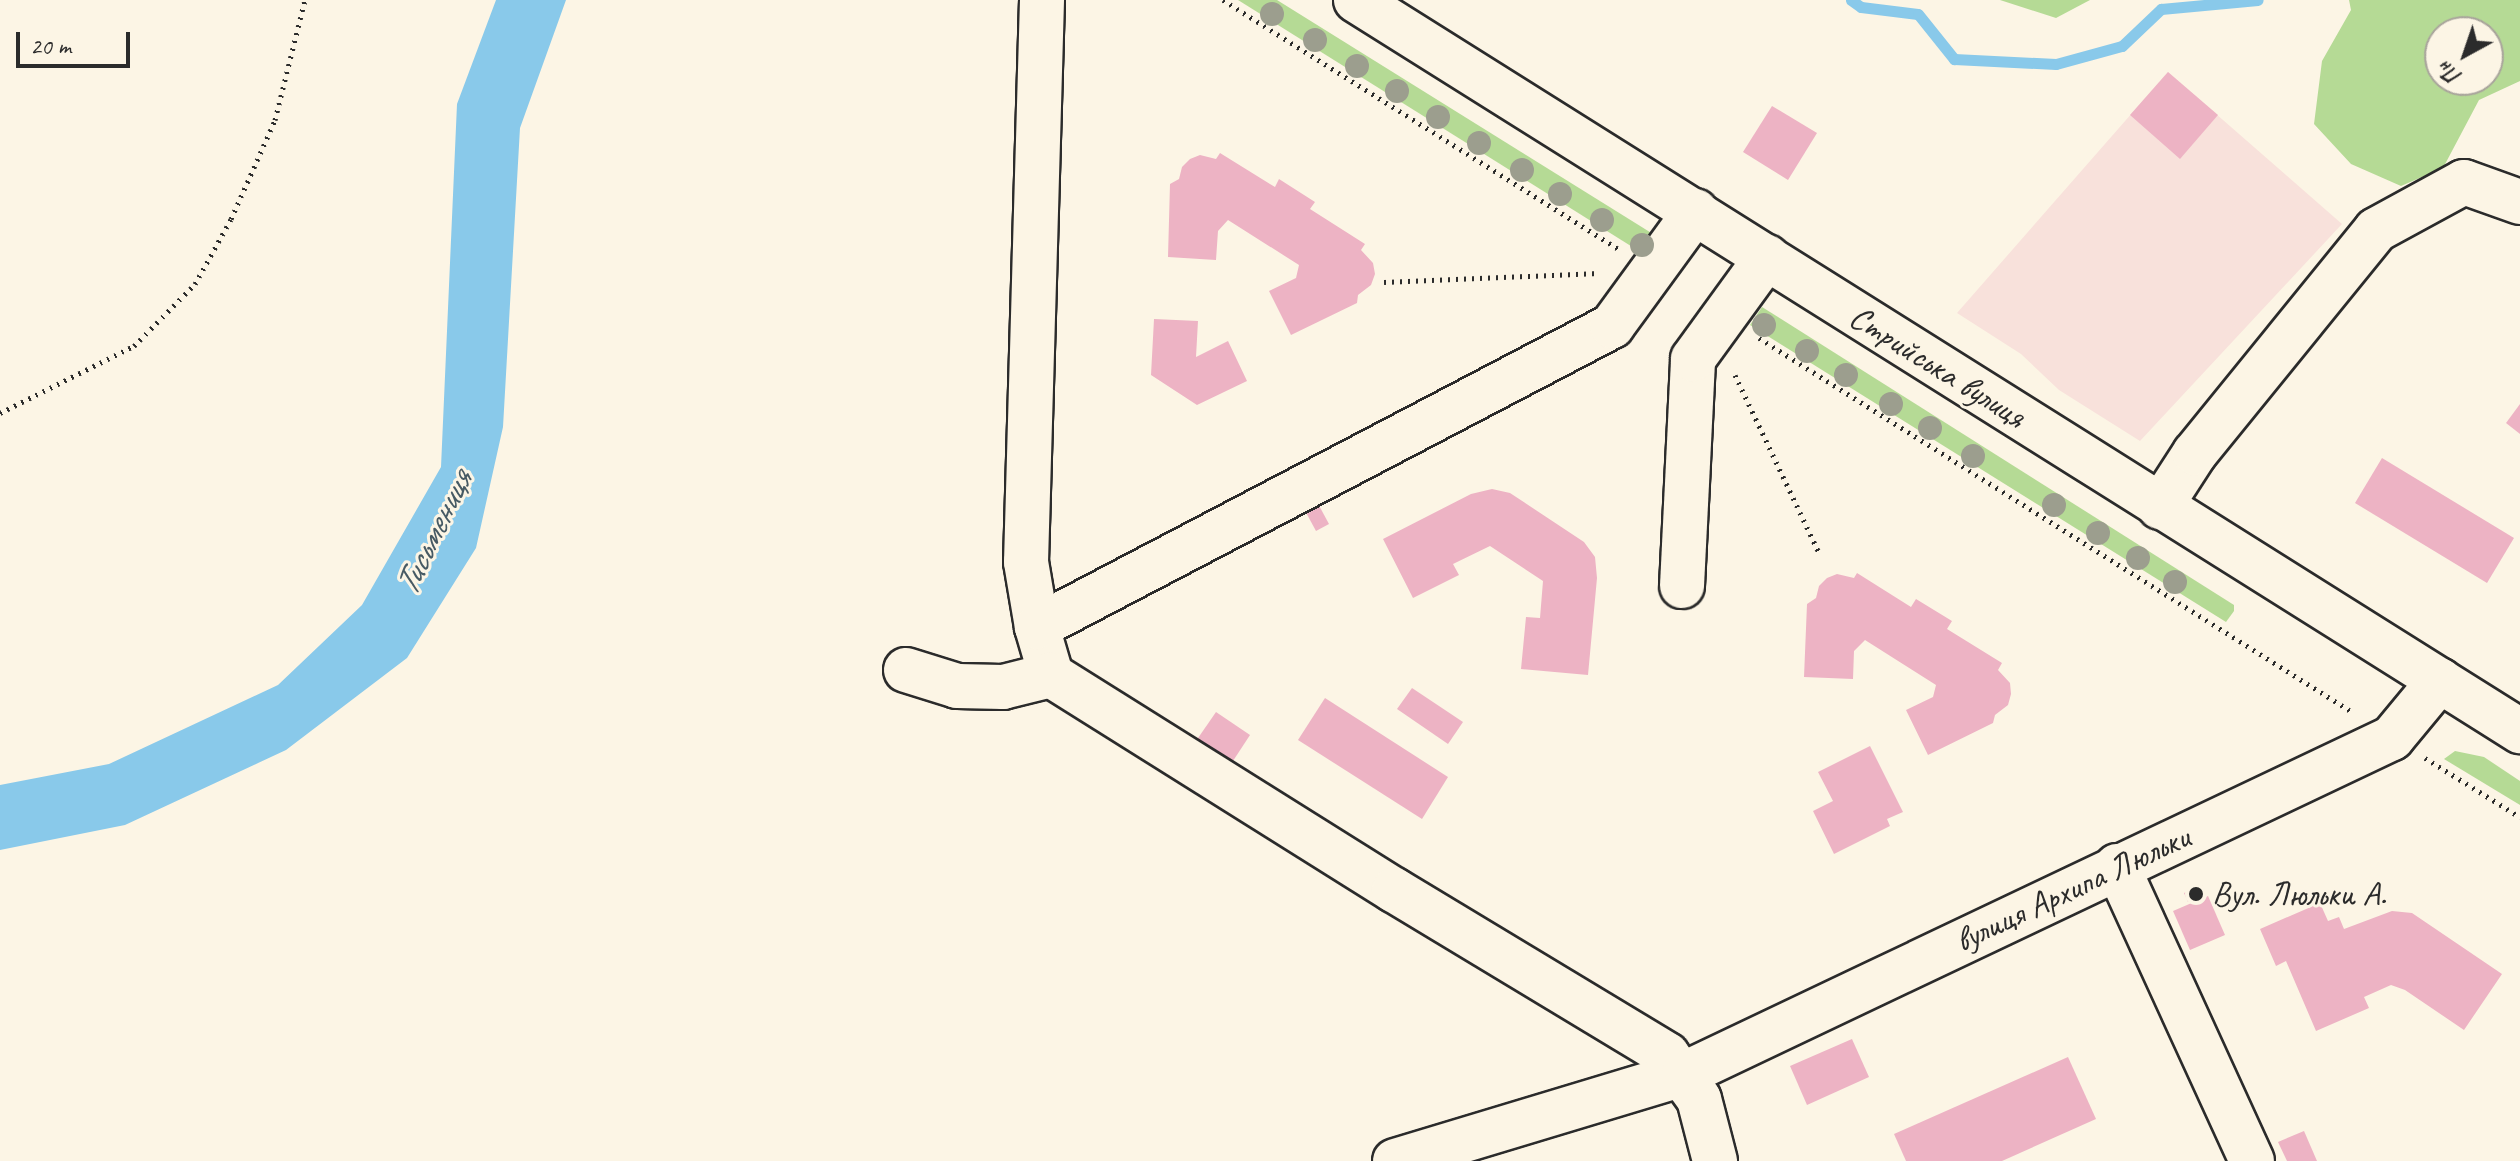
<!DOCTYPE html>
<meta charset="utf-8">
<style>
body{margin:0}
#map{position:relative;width:2520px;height:1161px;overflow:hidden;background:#fcf5e5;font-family:Caveat,sans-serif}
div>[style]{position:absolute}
.built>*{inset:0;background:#f8e1db}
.green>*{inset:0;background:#b5da95}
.water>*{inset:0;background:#89c9ea}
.stream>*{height:11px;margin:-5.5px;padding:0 5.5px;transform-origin:5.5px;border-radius:5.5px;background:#89c9ea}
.building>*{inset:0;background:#edb3c4}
.path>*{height:5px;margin-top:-2.5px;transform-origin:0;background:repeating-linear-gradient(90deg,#2b2b2b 0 2px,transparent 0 8px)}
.roads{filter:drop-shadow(2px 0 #2b2b2b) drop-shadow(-2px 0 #2b2b2b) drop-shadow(0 2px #2b2b2b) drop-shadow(0 -2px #2b2b2b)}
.minor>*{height:44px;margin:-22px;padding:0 22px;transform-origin:22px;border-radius:22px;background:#fcf5e5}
.major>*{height:44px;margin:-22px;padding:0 22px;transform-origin:22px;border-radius:22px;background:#fcf5e5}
.trees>*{width:24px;height:24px;margin:-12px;border-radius:50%;background:#9c9e8e}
.dots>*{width:22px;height:22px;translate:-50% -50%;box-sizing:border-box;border:4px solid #fcf5e5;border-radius:50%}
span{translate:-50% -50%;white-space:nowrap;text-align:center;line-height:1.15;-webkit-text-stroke:6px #fcf5e5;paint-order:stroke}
.street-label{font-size:34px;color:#2b2b2b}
.poi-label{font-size:34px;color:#2b2b2b}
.left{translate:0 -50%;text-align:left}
.water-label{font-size:36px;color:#475a64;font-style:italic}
.north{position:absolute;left:2424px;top:16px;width:80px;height:80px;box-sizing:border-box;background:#fcf5e5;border:2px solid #a8a49b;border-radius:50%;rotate:220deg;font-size:22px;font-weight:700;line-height:32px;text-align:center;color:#2b2b2b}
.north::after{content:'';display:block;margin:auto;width:28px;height:36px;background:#2b2b2b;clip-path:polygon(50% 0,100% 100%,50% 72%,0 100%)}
.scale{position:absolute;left:16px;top:32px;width:114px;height:36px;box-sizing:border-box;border:4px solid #2b2b2b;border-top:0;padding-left:10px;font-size:24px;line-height:28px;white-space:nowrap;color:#2b2b2b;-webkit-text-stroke:6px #fcf5e5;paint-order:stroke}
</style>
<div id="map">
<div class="built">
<div style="clip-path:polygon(2168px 72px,2342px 224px,2140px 441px,2059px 390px,2021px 354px,1957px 313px)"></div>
</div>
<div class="green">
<div style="clip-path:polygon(1238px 0,1277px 0,1653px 234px,1650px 258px)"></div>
<div style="clip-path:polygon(2000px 0,2090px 0,2056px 18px)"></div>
<div style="clip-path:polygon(evenodd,2349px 0,2520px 0,2520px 81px,2479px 100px,2443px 168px,2401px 186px,2351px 164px,2314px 124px,2322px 61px,2351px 10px,2349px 0,2440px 32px,2488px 32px,2488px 80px,2440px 80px,2440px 32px)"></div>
<div style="clip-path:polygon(1762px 307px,2234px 605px,2234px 611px,2226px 622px,1750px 325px)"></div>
<div style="clip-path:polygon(2455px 751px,2484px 757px,2520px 781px,2520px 805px,2444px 759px)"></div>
</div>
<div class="water">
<div style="clip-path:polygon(496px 0,566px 0,520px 128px,503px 427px,476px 548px,407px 658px,286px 750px,125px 825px,0 850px,0 785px,109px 764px,278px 685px,362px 605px,441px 467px,457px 104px)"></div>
</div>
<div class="stream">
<div style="left:1851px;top:0;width:12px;rotate:35deg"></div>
<div style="left:1861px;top:7px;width:57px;rotate:7deg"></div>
<div style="left:1918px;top:14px;width:58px;rotate:51.3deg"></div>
<div style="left:1954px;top:59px;width:102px;rotate:2.8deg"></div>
<div style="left:2056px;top:64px;width:68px;rotate:-15.3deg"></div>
<div style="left:2122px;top:46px;width:54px;rotate:-43.5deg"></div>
<div style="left:2161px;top:9px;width:97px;rotate:-5.3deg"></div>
</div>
<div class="building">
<div style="clip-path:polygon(2168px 72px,2218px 115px,2180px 159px,2130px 115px)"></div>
<div style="clip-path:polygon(1772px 106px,1817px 133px,1788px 180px,1743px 152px)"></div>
<div style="clip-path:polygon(1220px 153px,1275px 187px,1279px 179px,1315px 202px,1310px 209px,1365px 244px,1361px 250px,1373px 263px,1375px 274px,1371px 285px,1358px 295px,1357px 303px,1291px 335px,1269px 291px,1296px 278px,1299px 265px,1228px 220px,1218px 231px,1216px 260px,1168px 257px,1170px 184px,1179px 179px,1182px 167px,1190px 159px,1200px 155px,1216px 159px)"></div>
<div style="clip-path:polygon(1154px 319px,1198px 321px,1196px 357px,1228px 341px,1247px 381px,1197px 405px,1151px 375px)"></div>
<div style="clip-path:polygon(2520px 404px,2520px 434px,2506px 423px)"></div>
<div style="clip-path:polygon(2382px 458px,2514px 538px,2487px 583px,2355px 503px)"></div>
<div style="clip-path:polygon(1492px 489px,1510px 493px,1584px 542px,1595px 557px,1597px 578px,1588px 675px,1521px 669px,1526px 617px,1540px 618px,1543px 581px,1490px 546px,1453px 564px,1459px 575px,1413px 598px,1383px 539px,1471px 494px)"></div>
<div style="clip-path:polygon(1316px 500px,1329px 524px,1316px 531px,1303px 507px)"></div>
<div style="clip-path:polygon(1857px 573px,1911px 607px,1916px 599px,1952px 621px,1947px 629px,2002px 663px,1998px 670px,2010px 683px,2011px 694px,2008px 705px,1995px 715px,1993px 723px,1928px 755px,1906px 710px,1933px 697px,1936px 685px,1865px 640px,1854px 651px,1853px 679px,1804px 677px,1807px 604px,1816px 598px,1819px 586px,1827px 578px,1837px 574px,1854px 578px)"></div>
<div style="clip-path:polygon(1412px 688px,1463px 722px,1448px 744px,1397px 709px)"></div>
<div style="clip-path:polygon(1325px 698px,1448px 777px,1422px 819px,1298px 740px)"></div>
<div style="clip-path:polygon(1216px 712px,1250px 735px,1231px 764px,1196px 741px)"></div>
<div style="clip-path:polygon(1870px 746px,1903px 812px,1887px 819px,1890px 826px,1834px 854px,1813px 811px,1833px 801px,1818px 772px)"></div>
<div style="clip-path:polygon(2202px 885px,2206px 894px,2188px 902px,2184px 893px)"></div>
<div style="clip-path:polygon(2208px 896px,2225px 935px,2190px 950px,2173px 911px)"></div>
<div style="clip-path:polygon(2320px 903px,2328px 921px,2339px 917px,2344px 929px,2392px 911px,2412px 913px,2502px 974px,2464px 1030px,2405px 990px,2391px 985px,2364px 997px,2369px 1008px,2316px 1031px,2286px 961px,2276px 966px,2260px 929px)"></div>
<div style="clip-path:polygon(1852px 1039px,1869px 1077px,1807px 1105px,1790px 1066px)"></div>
<div style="clip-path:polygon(2068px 1057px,2096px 1119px,2002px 1161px,1906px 1161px,1894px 1134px)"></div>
<div style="clip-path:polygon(2304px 1131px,2317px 1161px,2287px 1161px,2278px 1142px)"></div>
</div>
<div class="path">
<div style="left:1223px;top:0;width:467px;rotate:32.2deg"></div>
<div style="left:1384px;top:282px;width:215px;rotate:-2.4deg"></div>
<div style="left:1759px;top:338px;width:701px;rotate:32.24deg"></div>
<div style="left:1735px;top:375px;width:199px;rotate:64.7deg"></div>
<div style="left:0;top:413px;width:150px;rotate:-26.6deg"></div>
<div style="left:134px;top:346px;width:87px;rotate:-45.5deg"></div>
<div style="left:195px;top:284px;width:74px;rotate:-61deg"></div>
<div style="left:231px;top:219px;width:108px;rotate:-66deg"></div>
<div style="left:275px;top:120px;width:124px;rotate:-76deg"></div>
<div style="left:2425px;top:758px;width:112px;rotate:31.8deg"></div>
</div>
<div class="roads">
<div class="minor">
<div style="left:1042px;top:0;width:562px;rotate:91.63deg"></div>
<div style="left:1026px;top:562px;width:66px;rotate:80.4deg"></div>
<div style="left:1037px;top:627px;width:50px;rotate:73.7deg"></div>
<div style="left:1051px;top:675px;width:405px;rotate:32.1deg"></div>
<div style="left:1394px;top:890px;width:319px;rotate:31.1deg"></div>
<div style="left:1667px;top:1055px;width:54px;rotate:54deg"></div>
<div style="left:1699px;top:1099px;width:64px;rotate:75.5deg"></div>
<div style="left:2160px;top:507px;width:64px;rotate:-57.1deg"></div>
<div style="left:2195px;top:453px;width:287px;rotate:-50.9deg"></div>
<div style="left:2376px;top:230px;width:100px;rotate:-28.6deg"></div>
<div style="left:2464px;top:182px;width:59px;rotate:19.7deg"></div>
<div style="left:1682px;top:586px;width:227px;rotate:-87.2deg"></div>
<div style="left:1693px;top:359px;width:126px;rotate:-54deg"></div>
<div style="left:1037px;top:627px;width:649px;rotate:-27.63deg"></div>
<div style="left:1612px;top:326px;width:142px;rotate:-53.9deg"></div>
<div style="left:906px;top:670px;width:53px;rotate:17.4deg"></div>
<div style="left:957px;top:686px;width:46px;rotate:1.2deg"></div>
<div style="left:1003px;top:687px;width:49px;rotate:-14deg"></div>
<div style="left:2117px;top:866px;width:324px;rotate:65.4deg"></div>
<div style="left:1395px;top:1161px;width:302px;rotate:-16.8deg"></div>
<div style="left:1684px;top:1074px;width:784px;rotate:-25.39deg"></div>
<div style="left:2392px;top:738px;width:75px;rotate:-50.4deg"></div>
</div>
<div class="major">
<div style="left:1356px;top:0;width:1375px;rotate:32.13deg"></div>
</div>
</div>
<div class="trees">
<div style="left:1272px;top:14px"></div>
<div style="left:1315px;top:40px"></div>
<div style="left:1357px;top:66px"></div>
<div style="left:1397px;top:91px"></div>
<div style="left:1438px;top:117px"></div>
<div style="left:1479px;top:143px"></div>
<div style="left:1522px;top:170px"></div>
<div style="left:1560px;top:194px"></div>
<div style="left:1602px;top:220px"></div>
<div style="left:1642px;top:245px"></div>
<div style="left:1764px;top:325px"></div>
<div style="left:1807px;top:351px"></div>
<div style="left:1846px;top:375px"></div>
<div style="left:1891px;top:404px"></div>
<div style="left:1930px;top:428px"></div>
<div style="left:1973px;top:456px"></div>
<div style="left:2054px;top:505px"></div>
<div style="left:2098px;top:533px"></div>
<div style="left:2138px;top:558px"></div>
<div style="left:2175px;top:582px"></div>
</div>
<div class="dots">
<div style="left:2196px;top:894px;background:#2b2b2b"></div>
</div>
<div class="street-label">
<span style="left:1938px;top:366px;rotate:32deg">Стрийська вулиця</span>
<span style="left:2072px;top:888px;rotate:-25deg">вулиця Архипа Люльки</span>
</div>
<div class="poi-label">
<span class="left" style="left:2212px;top:894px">Вул. Люльки А.</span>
</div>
<div class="water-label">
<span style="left:433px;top:533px;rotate:-64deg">Тисьмениця</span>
</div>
<div class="north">Пн</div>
<div class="scale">20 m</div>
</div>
